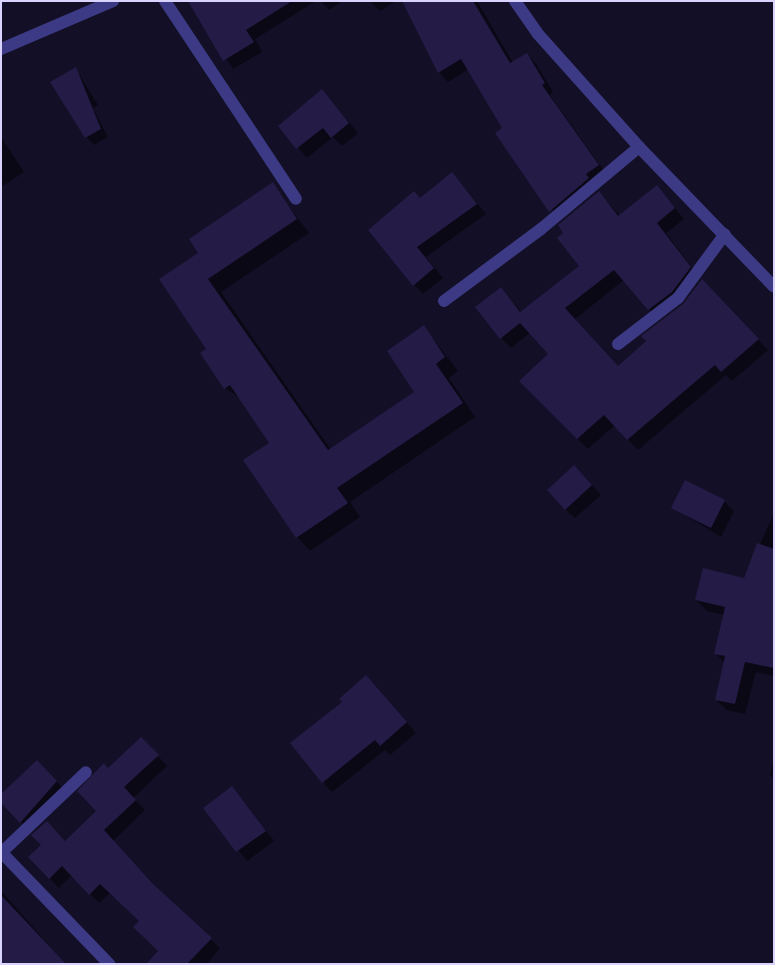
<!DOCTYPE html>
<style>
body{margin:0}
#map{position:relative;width:775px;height:965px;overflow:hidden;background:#130f26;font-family:"PT Sans",sans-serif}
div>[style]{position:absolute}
.shadow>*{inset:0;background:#0007}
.building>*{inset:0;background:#241b47}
.service>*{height:12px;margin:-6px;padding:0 6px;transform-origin:6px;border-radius:6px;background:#3d3a85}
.minor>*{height:12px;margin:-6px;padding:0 6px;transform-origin:6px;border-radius:6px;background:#3d3a85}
span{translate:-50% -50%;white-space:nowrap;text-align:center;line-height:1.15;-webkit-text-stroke:5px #130f26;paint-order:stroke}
.frame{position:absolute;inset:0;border:2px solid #d9d4ff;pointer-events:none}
</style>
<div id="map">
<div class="shadow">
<div style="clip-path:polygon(189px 1px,316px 1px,255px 39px,262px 52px,233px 69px)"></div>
<div style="clip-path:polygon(321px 1px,343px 1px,329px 10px)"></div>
<div style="clip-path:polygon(370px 1px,396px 1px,380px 11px)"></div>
<div style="clip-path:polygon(403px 1px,477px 1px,513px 63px,527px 54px,536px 64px,553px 92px,550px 95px,607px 175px,559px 220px,469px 69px,448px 82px,439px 72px)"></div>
<div style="clip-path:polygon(76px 69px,98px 105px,93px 108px,108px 137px,94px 145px,86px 137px)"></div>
<div style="clip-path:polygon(322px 90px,358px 133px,342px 146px,333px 137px,307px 158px,280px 126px)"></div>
<div style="clip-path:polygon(1px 137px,24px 172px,1px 187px)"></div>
<div style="clip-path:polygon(452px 174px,486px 214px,426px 257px,443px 278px,423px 294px,414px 285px,420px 199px)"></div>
<div style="clip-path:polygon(272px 184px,309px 233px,221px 292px,331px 450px,416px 392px,424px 327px,458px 371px,449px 378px,475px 417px,350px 502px,360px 517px,310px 551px,297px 537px,270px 443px,241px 399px,225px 388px,207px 349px,200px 253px)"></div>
<div style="clip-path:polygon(657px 187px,684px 219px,666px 233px,700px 278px,659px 320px,624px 280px,575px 319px,618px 367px,684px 305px,702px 281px,768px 350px,732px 381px,726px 375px,638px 450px,615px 425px,588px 449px,521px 381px,550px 354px,531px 332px,511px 348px,501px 338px,501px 289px,522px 312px,581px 266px,565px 233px,599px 193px,620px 216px)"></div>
<div style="clip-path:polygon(584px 476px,601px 495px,575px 518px,565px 509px)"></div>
<div style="clip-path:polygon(724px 501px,734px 511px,721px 537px,672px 507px)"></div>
<div style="clip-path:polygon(774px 513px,774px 676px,756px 672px,745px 714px,727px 710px,716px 700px,725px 663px,715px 653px,724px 615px,707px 611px,696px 600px,744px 580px)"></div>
<div style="clip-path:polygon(376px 686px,416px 733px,390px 755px,385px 750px,332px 792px,323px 782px)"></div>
<div style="clip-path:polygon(141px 738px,167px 766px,133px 798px,145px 810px,113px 841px,158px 890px,220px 948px,207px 964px,148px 964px,160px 951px,141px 921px,110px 893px,99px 903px,72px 875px,59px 888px,30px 857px,66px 842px,98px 812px,108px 770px)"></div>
<div style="clip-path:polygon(774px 758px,774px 779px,770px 775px)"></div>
<div style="clip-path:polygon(47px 771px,66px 792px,31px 832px,1px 801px)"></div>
<div style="clip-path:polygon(232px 787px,274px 841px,247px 861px,205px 808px)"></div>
<div style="clip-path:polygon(1px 891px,4px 894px,65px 964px,1px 964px)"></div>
</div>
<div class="building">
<div style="clip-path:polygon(188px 1px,292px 1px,246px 30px,254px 42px,223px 61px)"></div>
<div style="clip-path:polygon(402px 1px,473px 1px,510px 63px,527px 53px,545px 83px,542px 85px,599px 165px,586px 174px,589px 178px,549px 212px,495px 133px,502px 128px,461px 59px,438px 73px)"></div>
<div style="clip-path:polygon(76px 67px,101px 129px,85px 138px,50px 82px)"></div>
<div style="clip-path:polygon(322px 89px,349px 123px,331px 138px,323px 128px,296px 149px,278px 126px)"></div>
<div style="clip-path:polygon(452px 172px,477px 204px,417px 247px,434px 268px,413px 286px,368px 230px,414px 191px,420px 198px)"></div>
<div style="clip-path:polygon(273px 182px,297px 219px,208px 279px,328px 450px,414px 392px,387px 351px,424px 325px,445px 357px,436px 364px,463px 403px,337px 488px,348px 503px,296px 538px,243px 460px,269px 443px,230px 385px,224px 389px,200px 353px,206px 349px,159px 279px,198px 253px,189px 239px)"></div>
<div style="clip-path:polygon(657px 185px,675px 208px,657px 223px,691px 267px,672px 292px,648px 310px,614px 270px,565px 308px,618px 366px,646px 341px,641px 336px,683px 304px,702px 279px,759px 339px,721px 372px,715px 365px,627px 440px,604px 415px,577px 439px,519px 381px,548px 354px,520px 323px,500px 339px,475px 307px,501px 287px,520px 312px,579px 266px,557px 238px,563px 233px,558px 225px,599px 191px,618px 216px)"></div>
<div style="clip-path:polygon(574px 465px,592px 485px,565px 510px,547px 490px)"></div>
<div style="clip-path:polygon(685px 480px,725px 500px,711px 528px,671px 508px)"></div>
<div style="clip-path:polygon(757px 543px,774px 549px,774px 668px,745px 662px,735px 704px,715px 700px,725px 656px,714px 654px,725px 607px,695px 600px,703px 568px,744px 578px)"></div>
<div style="clip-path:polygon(366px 675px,407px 722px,380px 746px,375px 740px,322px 783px,290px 743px,342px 702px,339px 699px)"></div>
<div style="clip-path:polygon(141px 737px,159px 755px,124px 787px,136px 800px,104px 830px,153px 884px,212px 938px,187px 964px,146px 964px,158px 951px,133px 927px,139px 921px,100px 884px,89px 895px,62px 866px,49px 879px,28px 857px,41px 845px,31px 835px,47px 821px,65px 841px,96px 811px,77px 791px,104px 763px,108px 768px)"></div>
<div style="clip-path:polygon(37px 760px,57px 781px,20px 823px,1px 803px,1px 794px)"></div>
<div style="clip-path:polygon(232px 786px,266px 831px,236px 852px,203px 808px)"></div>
<div style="clip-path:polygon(1px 895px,66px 964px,1px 964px)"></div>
</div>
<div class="service">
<div style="left:165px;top:1px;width:237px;rotate:56.5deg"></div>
</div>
<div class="minor">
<div style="left:515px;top:1px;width:40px;rotate:55.1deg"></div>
<div style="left:538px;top:34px;width:152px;rotate:48.2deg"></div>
<div style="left:639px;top:147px;width:194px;rotate:46deg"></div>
<div style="left:1px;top:49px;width:122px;rotate:-23.2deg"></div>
<div style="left:444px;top:301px;width:121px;rotate:-36.6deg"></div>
<div style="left:541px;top:229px;width:128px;rotate:-39.9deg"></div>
<div style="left:618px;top:344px;width:76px;rotate:-37.5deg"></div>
<div style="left:678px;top:298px;width:79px;rotate:-53.7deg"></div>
<div style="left:1px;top:852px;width:156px;rotate:46deg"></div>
<div style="left:1px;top:853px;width:117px;rotate:-43.6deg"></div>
</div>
<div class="frame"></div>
</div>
